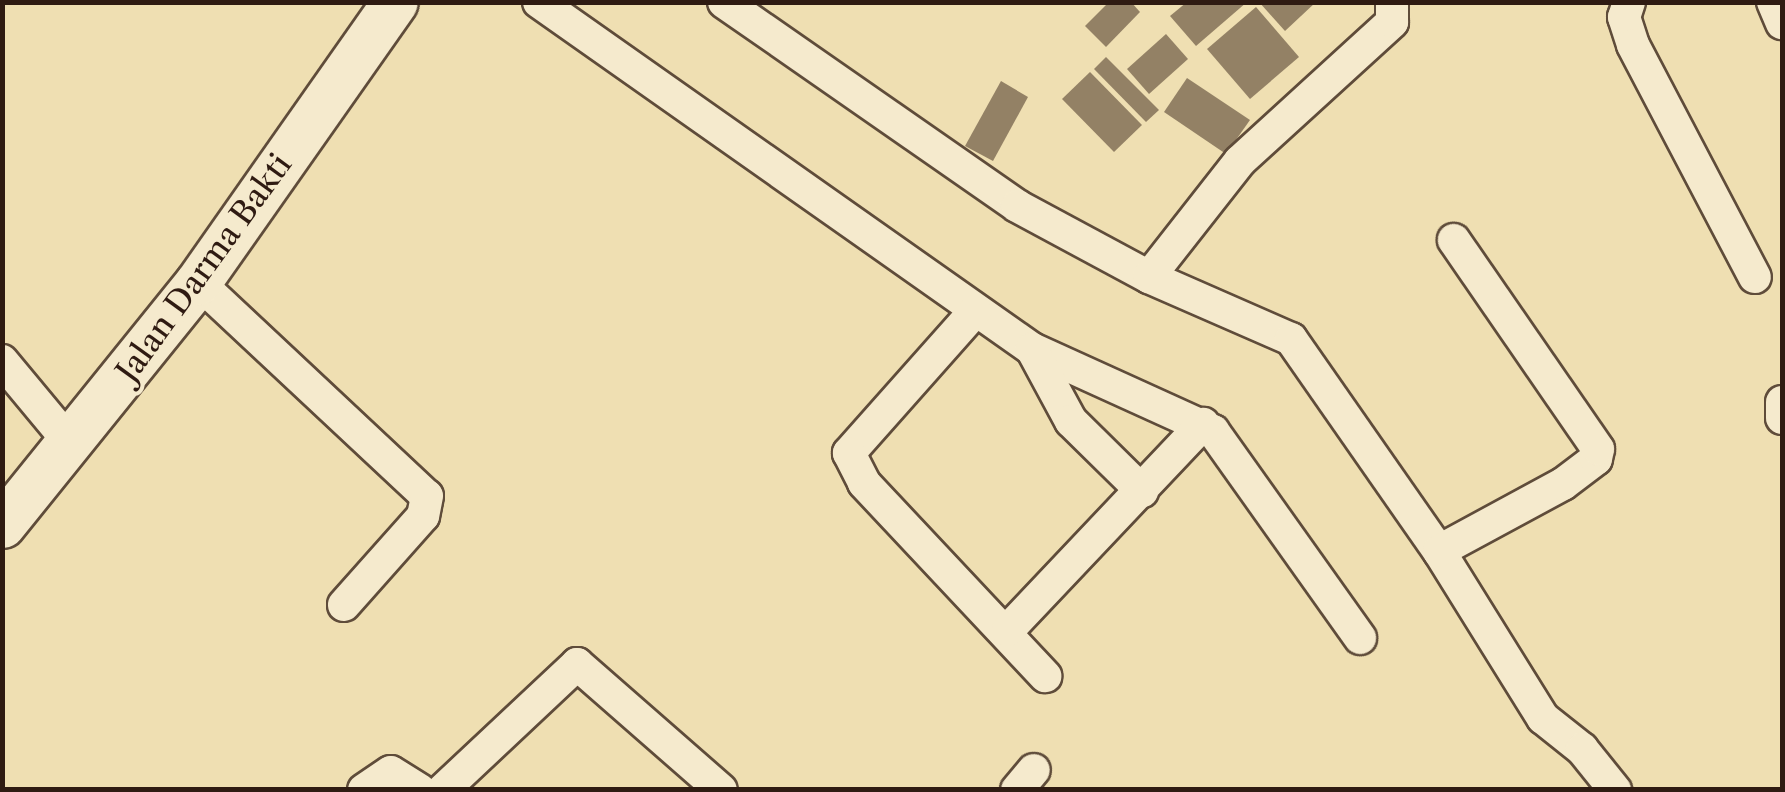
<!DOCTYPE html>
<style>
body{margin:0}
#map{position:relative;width:1785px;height:792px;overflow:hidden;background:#efdfb2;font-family:"Libre Caslon Text",serif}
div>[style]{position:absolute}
.building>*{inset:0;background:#938165}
.roads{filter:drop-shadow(2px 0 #5f4c3a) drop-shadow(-2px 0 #5f4c3a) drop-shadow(0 2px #5f4c3a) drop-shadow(0 -2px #5f4c3a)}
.street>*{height:32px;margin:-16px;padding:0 16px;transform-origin:16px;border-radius:16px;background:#f5eacd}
.secondary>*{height:45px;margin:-22.5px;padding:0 22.5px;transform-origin:22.5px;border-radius:22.5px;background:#f5eacd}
span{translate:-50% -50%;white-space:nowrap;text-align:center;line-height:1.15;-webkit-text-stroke:8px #f5eacd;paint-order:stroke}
.street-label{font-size:32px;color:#2f1b12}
.frame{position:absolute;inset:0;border:5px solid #2f1b12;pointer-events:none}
</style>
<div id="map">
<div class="building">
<div style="clip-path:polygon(1109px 2px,1131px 2px,1140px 12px,1106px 47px,1085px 26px)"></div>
<div style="clip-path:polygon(1187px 2px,1247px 2px,1196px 46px,1170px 16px)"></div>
<div style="clip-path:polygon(1259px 2px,1316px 2px,1285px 31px)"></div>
<div style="clip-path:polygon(1256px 7px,1299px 57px,1250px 99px,1207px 49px)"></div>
<div style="clip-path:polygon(1166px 34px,1188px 59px,1149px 94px,1127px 69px)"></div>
<div style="clip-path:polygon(1106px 57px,1159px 110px,1146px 122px,1094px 69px)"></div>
<div style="clip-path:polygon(1090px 72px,1142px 125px,1114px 152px,1062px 99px)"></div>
<div style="clip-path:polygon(1187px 78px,1250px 120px,1226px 154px,1164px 112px)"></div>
<div style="clip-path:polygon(1001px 81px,1028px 97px,993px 161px,965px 146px)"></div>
</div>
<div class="roads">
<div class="street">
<div style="left:539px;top:2px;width:603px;rotate:35.14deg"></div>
<div style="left:1032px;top:349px;width:199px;rotate:24.4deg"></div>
<div style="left:1213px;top:431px;width:254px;rotate:54.6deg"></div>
<div style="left:724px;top:2px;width:357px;rotate:34.8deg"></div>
<div style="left:1017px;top:206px;width:150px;rotate:28.3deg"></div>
<div style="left:1149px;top:277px;width:155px;rotate:23.6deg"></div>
<div style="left:1291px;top:339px;width:259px;rotate:55.1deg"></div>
<div style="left:1439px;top:551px;width:197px;rotate:58.1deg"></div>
<div style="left:1543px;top:718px;width:50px;rotate:38.5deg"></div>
<div style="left:1582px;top:749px;width:53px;rotate:51.2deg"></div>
<div style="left:1629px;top:2px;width:16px;rotate:108deg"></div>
<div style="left:1624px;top:17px;width:29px;rotate:72deg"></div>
<div style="left:1633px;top:45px;width:262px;rotate:62.3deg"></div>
<div style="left:1773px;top:2px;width:23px;rotate:67deg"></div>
<div style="left:1149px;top:277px;width:147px;rotate:-51.9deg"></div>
<div style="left:1240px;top:161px;width:206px;rotate:-42.4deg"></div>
<div style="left:1392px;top:22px;width:20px;rotate:-90deg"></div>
<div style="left:198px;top:282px;width:313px;rotate:43.1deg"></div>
<div style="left:427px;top:496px;width:20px;rotate:101deg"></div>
<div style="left:423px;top:516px;width:119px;rotate:131.6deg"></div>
<div style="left:975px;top:311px;width:190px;rotate:131.6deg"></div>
<div style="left:849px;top:453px;width:34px;rotate:63deg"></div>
<div style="left:864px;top:483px;width:265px;rotate:46.8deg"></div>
<div style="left:1032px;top:349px;width:82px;rotate:61.6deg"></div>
<div style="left:1071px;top:421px;width:100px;rotate:44.6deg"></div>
<div style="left:2px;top:361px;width:108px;rotate:50.3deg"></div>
<div style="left:1782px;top:402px;width:16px;rotate:90deg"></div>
<div style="left:1439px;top:551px;width:141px;rotate:-28.4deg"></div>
<div style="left:1563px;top:484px;width:41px;rotate:-37.1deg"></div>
<div style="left:1596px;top:459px;width:10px;rotate:-79deg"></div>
<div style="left:1598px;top:449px;width:254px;rotate:-124.6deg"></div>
<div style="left:1008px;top:630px;width:284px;rotate:-46.6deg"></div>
<div style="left:364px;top:790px;width:32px;rotate:-34deg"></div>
<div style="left:391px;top:772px;width:34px;rotate:32deg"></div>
<div style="left:443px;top:790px;width:184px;rotate:-43.2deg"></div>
<div style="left:577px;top:664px;width:191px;rotate:41.2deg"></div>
<div style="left:1017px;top:790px;width:26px;rotate:-50deg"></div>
</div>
<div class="secondary">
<div style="left:2px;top:525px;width:312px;rotate:-51.1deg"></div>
<div style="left:198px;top:282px;width:342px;rotate:-54.9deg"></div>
</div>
</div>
<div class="street-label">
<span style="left:204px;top:268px;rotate:-54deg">Jalan Darma Bakti</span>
</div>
<div class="frame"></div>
</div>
